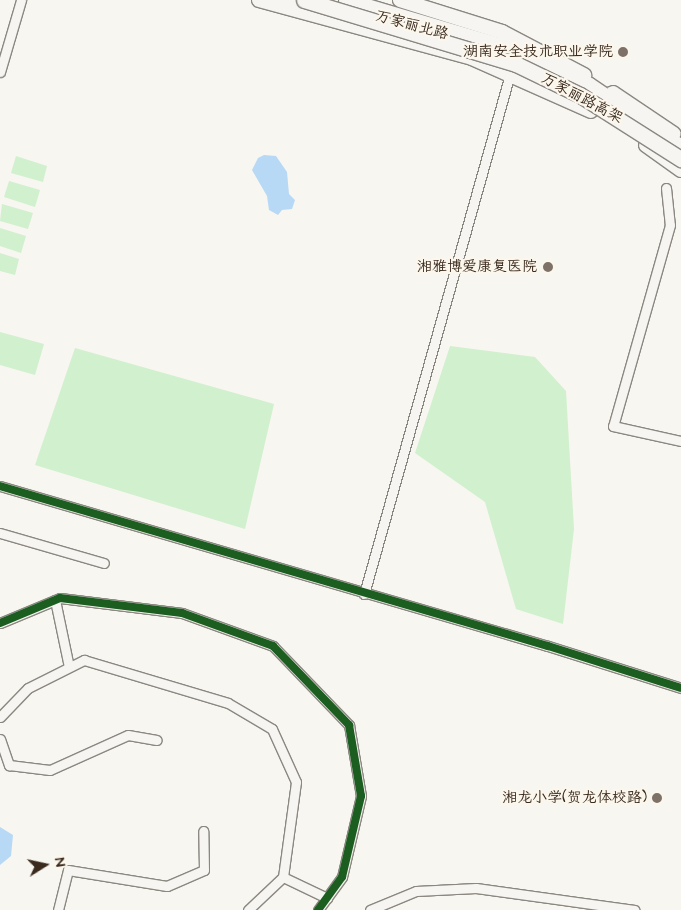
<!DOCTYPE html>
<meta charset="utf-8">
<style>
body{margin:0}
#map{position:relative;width:681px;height:910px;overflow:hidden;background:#f8f6f0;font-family:"Architects Daughter","LXGW WenKai TC",sans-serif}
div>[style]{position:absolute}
.green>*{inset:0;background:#d0f0ce}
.water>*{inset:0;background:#b7d9f5}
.roads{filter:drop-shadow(1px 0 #8b8781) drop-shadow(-1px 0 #8b8781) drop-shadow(0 1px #8b8781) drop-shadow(0 -1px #8b8781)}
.street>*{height:9px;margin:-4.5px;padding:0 4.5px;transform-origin:4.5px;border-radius:4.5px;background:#f6f5f1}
.primary>*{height:14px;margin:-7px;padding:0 7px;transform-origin:7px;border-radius:7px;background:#f6f5f1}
.highway>*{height:15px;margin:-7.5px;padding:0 7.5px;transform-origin:7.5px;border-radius:7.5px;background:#f6f5f1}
.bridges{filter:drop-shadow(1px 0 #8b8781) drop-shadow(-1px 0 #8b8781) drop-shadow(0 1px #8b8781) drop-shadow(0 -1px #8b8781)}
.highway-bridge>*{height:15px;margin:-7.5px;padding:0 7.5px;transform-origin:7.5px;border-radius:7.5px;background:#f6f5f1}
.cycleway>*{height:8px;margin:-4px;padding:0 4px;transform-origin:4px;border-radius:4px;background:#1b5e20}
.dots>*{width:14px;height:14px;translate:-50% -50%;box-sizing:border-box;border:2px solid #fbf7ec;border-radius:50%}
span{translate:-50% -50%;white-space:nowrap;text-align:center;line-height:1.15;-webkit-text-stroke:4.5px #fbf7ec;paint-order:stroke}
.street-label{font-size:15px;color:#3b2a1e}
.poi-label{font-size:15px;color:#3b2a1e}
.right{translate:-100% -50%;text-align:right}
.north{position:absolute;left:20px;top:840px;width:50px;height:50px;-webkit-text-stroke:4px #fbf7ec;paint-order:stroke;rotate:80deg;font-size:14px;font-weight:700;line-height:20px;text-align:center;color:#3b2a1e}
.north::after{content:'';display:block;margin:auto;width:18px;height:22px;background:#3b2a1e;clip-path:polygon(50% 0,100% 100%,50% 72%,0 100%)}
</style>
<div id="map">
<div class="green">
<div style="clip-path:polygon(16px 156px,47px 166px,43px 182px,11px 173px)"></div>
<div style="clip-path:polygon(9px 181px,40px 190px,35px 207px,4px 197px)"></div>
<div style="clip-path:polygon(2px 204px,33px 213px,28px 229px,0 221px)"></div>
<div style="clip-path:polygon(0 228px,26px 236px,21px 253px,0 246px)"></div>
<div style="clip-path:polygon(0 253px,19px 259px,15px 275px,0 271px)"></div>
<div style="clip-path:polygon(0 332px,44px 344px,35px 375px,0 365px)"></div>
<div style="clip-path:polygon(450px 346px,535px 357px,566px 391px,574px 529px,563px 624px,516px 609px,485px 502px,415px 453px)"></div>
<div style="clip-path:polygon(75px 348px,274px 404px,245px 529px,35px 465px)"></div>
</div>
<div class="water">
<div style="clip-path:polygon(264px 155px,276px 156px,287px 172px,289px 194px,295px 200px,292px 209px,282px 210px,278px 215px,269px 210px,267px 196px,252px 170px,258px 158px)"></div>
<div style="clip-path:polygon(0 827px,13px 835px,11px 856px,0 865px)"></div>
</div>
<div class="roads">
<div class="street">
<div style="left:0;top:72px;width:75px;rotate:-73.7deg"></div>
<div style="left:666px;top:188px;width:37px;rotate:84deg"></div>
<div style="left:670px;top:225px;width:209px;rotate:105.8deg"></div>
<div style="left:613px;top:426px;width:70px;rotate:12.4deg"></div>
<div style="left:0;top:486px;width:571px;rotate:16.28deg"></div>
<div style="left:548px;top:646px;width:139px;rotate:17.5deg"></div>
<div style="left:0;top:533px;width:108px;rotate:16.1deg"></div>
<div style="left:364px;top:594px;width:540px;rotate:-74.32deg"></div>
<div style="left:55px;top:600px;width:68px;rotate:78.2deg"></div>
<div style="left:0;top:623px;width:65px;rotate:-22.6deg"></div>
<div style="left:60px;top:598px;width:123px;rotate:7deg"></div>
<div style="left:182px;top:613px;width:97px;rotate:19.9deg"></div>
<div style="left:273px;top:646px;width:110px;rotate:46.1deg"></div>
<div style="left:349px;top:725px;width:72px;rotate:80.4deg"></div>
<div style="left:361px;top:796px;width:83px;rotate:103.2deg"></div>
<div style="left:342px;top:877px;width:41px;rotate:126deg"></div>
<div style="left:0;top:717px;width:40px;rotate:-46deg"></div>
<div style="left:28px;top:688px;width:63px;rotate:-26.6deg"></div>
<div style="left:84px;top:660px;width:150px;rotate:16.6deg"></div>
<div style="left:228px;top:703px;width:51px;rotate:30.6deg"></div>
<div style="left:272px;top:729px;width:58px;rotate:65.6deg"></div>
<div style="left:296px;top:782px;width:96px;rotate:97.8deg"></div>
<div style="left:0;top:739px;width:28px;rotate:71deg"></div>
<div style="left:9px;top:765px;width:41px;rotate:7deg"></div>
<div style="left:50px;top:770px;width:85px;rotate:-24.2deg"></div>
<div style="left:128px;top:735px;width:29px;rotate:10deg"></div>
<div style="left:58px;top:910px;width:41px;rotate:-76deg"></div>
<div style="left:68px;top:870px;width:100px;rotate:9.2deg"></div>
<div style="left:167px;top:886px;width:40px;rotate:-23.4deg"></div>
<div style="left:204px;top:870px;width:39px;rotate:-91deg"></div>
<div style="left:248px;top:910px;width:48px;rotate:-43.3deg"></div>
<div style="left:283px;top:877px;width:49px;rotate:25.5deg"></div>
<div style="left:370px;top:910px;width:50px;rotate:-22.4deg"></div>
<div style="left:416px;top:891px;width:60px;rotate:-2.9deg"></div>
<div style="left:476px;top:888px;width:160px;rotate:7.9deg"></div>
</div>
<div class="primary">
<div style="left:259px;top:0;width:221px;rotate:15.2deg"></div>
<div style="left:472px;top:58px;width:130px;rotate:24deg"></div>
<div style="left:400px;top:0;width:107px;rotate:17.4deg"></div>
<div style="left:502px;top:32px;width:93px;rotate:27.7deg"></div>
<div style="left:613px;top:93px;width:73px;rotate:33.9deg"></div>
<div style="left:646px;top:145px;width:43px;rotate:35.5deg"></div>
</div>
<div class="highway">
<div style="left:277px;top:0;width:43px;rotate:14.7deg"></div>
<div style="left:346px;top:0;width:190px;rotate:16.5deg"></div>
<div style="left:528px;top:54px;width:68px;rotate:26.9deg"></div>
<div style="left:589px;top:85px;width:111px;rotate:34deg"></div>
<div style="left:473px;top:55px;width:42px;rotate:27.2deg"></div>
</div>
</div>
<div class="bridges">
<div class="highway-bridge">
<div style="left:304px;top:0;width:221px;rotate:16.8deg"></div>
<div style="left:516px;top:64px;width:71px;rotate:25.8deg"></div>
<div style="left:580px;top:95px;width:120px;rotate:32.4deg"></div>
</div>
</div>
<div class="cycleway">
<div style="left:0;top:486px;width:571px;rotate:16.28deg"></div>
<div style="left:548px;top:646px;width:139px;rotate:17.5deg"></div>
<div style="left:0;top:623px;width:65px;rotate:-22.6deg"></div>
<div style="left:60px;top:598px;width:123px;rotate:7deg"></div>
<div style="left:182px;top:613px;width:97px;rotate:19.9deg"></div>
<div style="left:273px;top:646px;width:110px;rotate:46.1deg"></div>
<div style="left:349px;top:725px;width:72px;rotate:80.4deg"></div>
<div style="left:361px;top:796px;width:83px;rotate:103.2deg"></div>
<div style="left:342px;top:877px;width:41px;rotate:126deg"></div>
</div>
<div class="dots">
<div style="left:623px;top:52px;background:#7d7168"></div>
<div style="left:548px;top:267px;background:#7d7168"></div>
<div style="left:657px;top:798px;background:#7d7168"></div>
</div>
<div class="street-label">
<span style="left:412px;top:25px;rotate:15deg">万家丽北路</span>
<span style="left:582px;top:98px;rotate:28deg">万家丽路高架</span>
</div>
<div class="poi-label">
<span class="right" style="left:613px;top:52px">湖南安全技术职业学院</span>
<span class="right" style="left:537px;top:267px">湘雅博爱康复医院</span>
<span class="right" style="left:647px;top:798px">湘龙小学(贺龙体校路)</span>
</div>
<div class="north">N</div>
</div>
